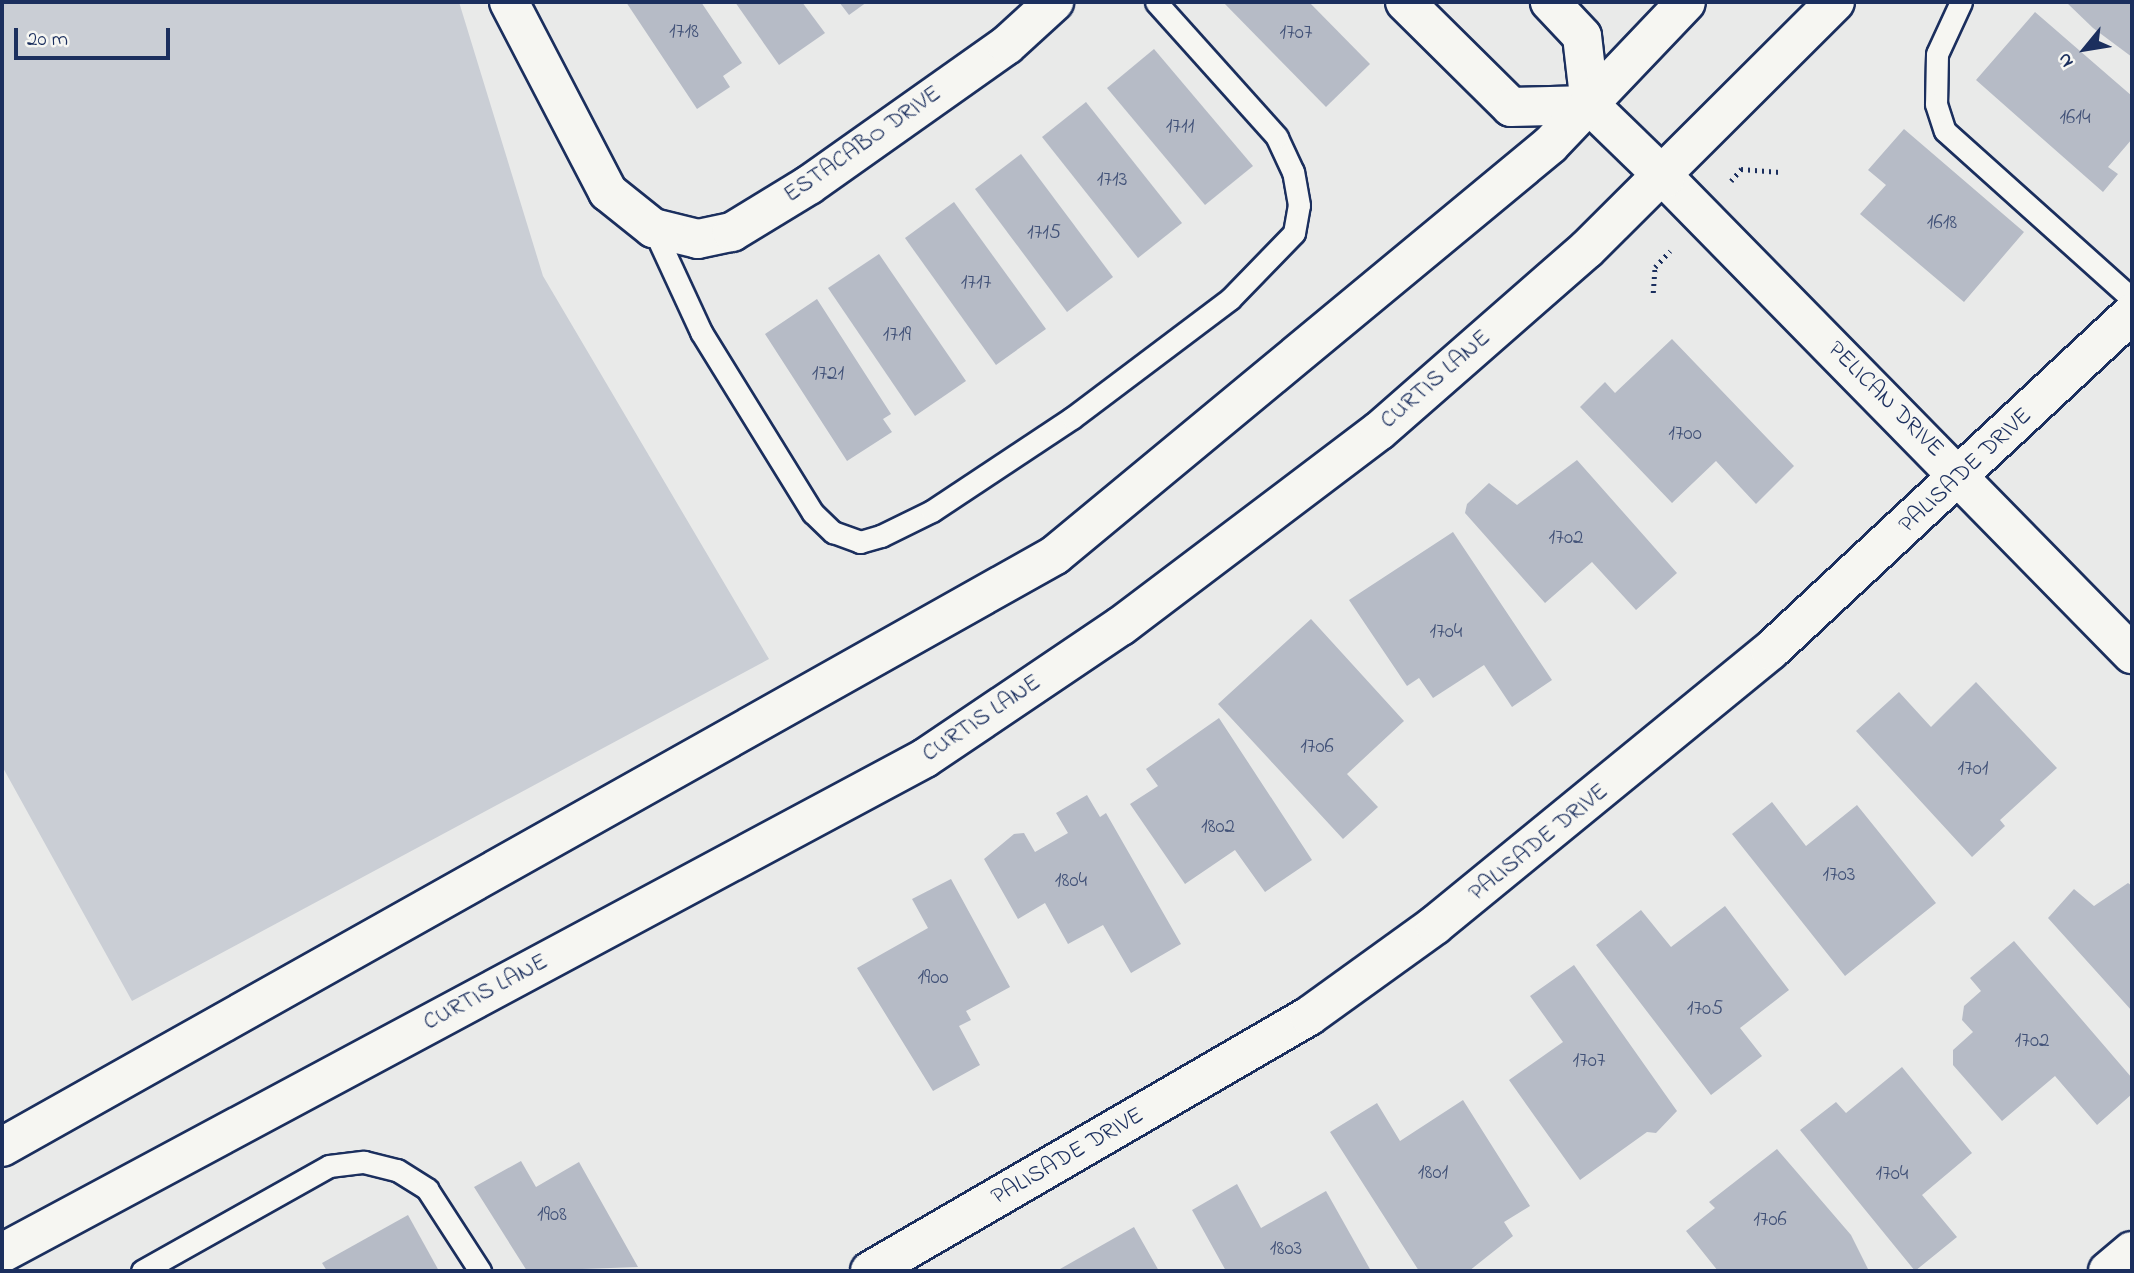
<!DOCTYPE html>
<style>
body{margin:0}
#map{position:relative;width:2134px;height:1273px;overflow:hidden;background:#e9eae9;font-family:"Indie Flower",sans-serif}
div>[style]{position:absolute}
.green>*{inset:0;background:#caced5}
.building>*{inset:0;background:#b6bbc6}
.path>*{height:4.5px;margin-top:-2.25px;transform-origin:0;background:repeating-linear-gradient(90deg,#1b2f5e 0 2px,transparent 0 7px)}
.roads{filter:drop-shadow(2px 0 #1b2f5e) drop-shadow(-2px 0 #1b2f5e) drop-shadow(0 2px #1b2f5e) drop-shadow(0 -2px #1b2f5e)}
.service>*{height:21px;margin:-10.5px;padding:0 10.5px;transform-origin:10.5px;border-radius:10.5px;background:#f6f6f2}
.minor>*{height:38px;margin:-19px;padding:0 19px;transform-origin:19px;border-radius:19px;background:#f6f6f2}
.tertiary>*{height:38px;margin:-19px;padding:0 19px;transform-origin:19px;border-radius:19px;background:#f6f6f2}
span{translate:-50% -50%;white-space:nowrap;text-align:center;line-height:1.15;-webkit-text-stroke:5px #f6f6f2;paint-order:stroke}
.number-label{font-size:21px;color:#425278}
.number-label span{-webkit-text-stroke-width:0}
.street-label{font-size:24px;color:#1b2f5e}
.frame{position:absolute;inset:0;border:4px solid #1b2f5e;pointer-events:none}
.north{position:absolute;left:2050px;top:14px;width:70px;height:70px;-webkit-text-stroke:5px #f6f6f2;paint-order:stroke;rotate:240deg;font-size:19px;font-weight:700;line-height:28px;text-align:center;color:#1b2f5e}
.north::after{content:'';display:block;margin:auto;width:24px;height:32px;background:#1b2f5e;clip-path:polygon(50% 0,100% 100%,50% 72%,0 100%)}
.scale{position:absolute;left:14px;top:28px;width:156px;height:32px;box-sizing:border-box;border:4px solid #1b2f5e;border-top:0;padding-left:9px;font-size:21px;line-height:24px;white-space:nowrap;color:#1b2f5e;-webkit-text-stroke:5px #f6f6f2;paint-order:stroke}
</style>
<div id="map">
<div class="green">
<div style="clip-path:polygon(2px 2px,459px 2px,543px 276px,769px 659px,132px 1001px,2px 766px)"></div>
</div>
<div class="building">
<div style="clip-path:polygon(626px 2px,701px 2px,742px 63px,723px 76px,730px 87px,697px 109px)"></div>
<div style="clip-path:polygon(735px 2px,802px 2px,825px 33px,779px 65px)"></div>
<div style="clip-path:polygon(839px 2px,867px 2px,849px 15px)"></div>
<div style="clip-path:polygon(1223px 2px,1309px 2px,1370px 64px,1326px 107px)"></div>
<div style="clip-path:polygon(2066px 2px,2132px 2px,2132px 57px,2093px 28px)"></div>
<div style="clip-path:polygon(2035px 12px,2132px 96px,2132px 139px,2108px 167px,2118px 174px,2103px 192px,1976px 80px)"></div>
<div style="clip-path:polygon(1154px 49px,1253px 166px,1205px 205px,1107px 88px)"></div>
<div style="clip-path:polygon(1086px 102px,1182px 223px,1138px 258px,1042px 137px)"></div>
<div style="clip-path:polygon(1904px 129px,2024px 232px,1964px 302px,1860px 214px,1886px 185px,1868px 170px)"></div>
<div style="clip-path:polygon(1021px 154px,1113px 277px,1067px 312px,975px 189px)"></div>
<div style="clip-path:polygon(954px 202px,1046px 329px,996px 365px,905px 238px)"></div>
<div style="clip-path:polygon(879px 254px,966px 381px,915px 416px,828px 288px)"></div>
<div style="clip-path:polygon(817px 299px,891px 414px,883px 419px,892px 432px,847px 461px,765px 334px)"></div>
<div style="clip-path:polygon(1672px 339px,1794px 466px,1756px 504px,1716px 461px,1672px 503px,1580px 407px,1605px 382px,1615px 393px)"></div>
<div style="clip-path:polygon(1577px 460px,1677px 573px,1636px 610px,1592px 562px,1545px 603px,1465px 513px,1467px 504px,1489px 483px,1517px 505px)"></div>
<div style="clip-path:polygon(1453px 532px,1552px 680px,1512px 707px,1484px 665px,1433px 698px,1419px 678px,1407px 686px,1349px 600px)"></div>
<div style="clip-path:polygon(1311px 619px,1404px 721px,1347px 774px,1378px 807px,1343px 839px,1218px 704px)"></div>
<div style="clip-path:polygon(1976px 682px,2057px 768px,2000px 820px,2005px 826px,1972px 857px,1856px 731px,1899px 692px,1931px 727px)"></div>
<div style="clip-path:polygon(1219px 718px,1312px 860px,1265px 892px,1235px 850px,1185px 884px,1130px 804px,1158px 786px,1146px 769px)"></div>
<div style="clip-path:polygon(1087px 795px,1100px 817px,1106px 813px,1181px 944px,1131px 973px,1103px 925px,1068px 944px,1045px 903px,1018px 919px,984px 859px,1014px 834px,1024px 833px,1035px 852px,1068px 833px,1056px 813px)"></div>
<div style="clip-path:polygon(1772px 802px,1806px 846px,1857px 805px,1936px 903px,1845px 976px,1732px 834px)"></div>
<div style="clip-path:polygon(951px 879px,1010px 987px,966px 1011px,971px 1020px,959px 1026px,980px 1065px,933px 1091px,857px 968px,928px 928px,912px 899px)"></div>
<div style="clip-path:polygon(2128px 883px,2132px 886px,2132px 1011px,2048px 918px,2074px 889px,2094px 906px)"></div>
<div style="clip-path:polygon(1725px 906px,1789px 990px,1740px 1028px,1762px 1056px,1711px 1095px,1596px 945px,1641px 910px,1671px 947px)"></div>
<div style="clip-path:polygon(2014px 941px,2132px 1078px,2132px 1094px,2097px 1125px,2055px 1076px,2002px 1121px,1953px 1065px,1953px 1050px,1973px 1032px,1962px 1020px,1964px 1006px,1981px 991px,1970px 978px)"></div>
<div style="clip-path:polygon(1574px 965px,1677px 1111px,1656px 1133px,1647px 1132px,1580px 1180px,1509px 1080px,1563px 1042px,1530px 996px)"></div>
<div style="clip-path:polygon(1902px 1067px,1972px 1153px,1922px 1195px,1957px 1237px,1915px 1271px,1800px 1130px,1836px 1102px,1846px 1113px)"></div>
<div style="clip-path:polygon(1463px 1100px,1530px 1206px,1504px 1222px,1513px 1236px,1469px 1271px,1419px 1271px,1330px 1132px,1377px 1103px,1400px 1141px)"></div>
<div style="clip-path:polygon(1777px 1149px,1851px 1235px,1869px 1271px,1718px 1271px,1686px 1231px,1715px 1208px,1709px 1202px)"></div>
<div style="clip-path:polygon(521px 1161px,536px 1187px,579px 1162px,638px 1267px,527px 1271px,474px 1187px)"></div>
<div style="clip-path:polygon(1237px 1184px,1261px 1228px,1326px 1191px,1371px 1271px,1226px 1271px,1192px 1210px)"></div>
<div style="clip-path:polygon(408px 1215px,439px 1271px,327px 1271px,322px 1263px)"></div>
<div style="clip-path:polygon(1134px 1227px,1159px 1271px,1050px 1271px,1060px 1269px)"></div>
</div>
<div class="path">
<div style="left:1731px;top:181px;width:16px;rotate:-50deg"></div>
<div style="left:1741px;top:169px;width:40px;rotate:4.3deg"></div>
<div style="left:1653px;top:293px;width:26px;rotate:-86deg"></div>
<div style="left:1655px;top:267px;width:22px;rotate:-47deg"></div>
</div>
<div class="roads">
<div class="service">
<div style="left:1961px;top:2px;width:57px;rotate:114.8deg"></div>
<div style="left:1937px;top:54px;width:50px;rotate:91.1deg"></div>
<div style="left:1936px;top:104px;width:28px;rotate:72deg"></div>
<div style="left:1945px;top:131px;width:251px;rotate:41.9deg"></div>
<div style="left:653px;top:228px;width:115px;rotate:65.2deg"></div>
<div style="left:701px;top:332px;width:213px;rotate:58.3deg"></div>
<div style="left:813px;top:513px;width:28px;rotate:44deg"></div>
<div style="left:833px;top:532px;width:29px;rotate:20deg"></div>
<div style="left:860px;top:542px;width:22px;rotate:-16deg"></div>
<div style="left:881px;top:536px;width:57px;rotate:-26.1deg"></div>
<div style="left:932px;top:511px;width:168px;rotate:-33.6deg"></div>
<div style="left:1072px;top:418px;width:198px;rotate:-37deg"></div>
<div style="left:1230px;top:299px;width:92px;rotate:-45.9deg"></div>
<div style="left:1294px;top:233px;width:28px;rotate:-80deg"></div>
<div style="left:1299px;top:205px;width:34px;rotate:-100deg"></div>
<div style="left:1293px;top:172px;width:38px;rotate:-115deg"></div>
<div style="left:1277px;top:137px;width:181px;rotate:-131.9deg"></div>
<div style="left:142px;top:1271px;width:214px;rotate:-29.3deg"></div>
<div style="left:329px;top:1166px;width:35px;rotate:-7deg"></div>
<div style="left:364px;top:1162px;width:34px;rotate:14deg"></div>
<div style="left:397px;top:1170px;width:36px;rotate:32deg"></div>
<div style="left:427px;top:1189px;width:98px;rotate:57.1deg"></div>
</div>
<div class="minor">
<div style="left:509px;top:2px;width:214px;rotate:62.5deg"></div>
<div style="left:608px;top:192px;width:58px;rotate:38.7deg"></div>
<div style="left:653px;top:228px;width:46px;rotate:13.7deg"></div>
<div style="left:698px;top:239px;width:35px;rotate:-12deg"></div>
<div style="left:732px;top:232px;width:90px;rotate:-31.4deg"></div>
<div style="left:809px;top:185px;width:242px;rotate:-35.3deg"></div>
<div style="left:1007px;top:45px;width:64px;rotate:-42.5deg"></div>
<div style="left:1405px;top:2px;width:149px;rotate:44.7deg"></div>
<div style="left:1511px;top:107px;width:79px;rotate:-1.5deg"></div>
<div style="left:1590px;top:105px;width:69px;rotate:-96.6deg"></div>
<div style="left:1582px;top:36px;width:47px;rotate:-133.3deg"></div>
<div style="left:1665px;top:178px;width:667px;rotate:45.55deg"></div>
<div style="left:870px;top:1271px;width:508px;rotate:-30.15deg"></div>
<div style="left:1309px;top:1016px;width:155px;rotate:-35.8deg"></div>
<div style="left:1435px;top:925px;width:433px;rotate:-39.3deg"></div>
<div style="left:1770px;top:651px;width:495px;rotate:-43deg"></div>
<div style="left:2108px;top:1271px;width:31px;rotate:-40deg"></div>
</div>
<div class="tertiary">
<div style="left:1590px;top:105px;width:105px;rotate:44.2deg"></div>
<div style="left:2px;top:1147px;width:1208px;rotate:-29.34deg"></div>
<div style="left:1055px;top:555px;width:643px;rotate:-39.63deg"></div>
<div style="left:1550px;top:145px;width:197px;rotate:-46.4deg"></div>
<div style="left:2px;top:1253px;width:1047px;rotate:-28.2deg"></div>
<div style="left:925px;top:758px;width:236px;rotate:-34deg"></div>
<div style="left:1121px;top:626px;width:323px;rotate:-37.1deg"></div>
<div style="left:1379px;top:431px;width:276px;rotate:-41.2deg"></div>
<div style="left:1587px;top:249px;width:350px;rotate:-44.9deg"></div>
</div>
</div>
<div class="number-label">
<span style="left:684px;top:32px">1718</span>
<span style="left:1296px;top:33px">1707</span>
<span style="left:2075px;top:118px">1614</span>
<span style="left:1180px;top:127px">1711</span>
<span style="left:1112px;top:180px">1713</span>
<span style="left:1942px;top:223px">1618</span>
<span style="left:1044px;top:233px">1715</span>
<span style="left:976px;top:283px">1717</span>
<span style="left:897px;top:335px">1719</span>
<span style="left:828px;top:374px">1721</span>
<span style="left:1685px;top:434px">1700</span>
<span style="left:1566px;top:538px">1702</span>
<span style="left:1446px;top:632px">1704</span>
<span style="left:1317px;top:747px">1706</span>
<span style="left:1973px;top:769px">1701</span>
<span style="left:1218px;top:827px">1802</span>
<span style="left:1839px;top:875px">1703</span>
<span style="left:1071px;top:881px">1804</span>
<span style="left:933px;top:978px">1900</span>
<span style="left:1705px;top:1009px">1705</span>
<span style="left:2032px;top:1041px">1702</span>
<span style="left:1589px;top:1061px">1707</span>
<span style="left:1433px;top:1173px">1801</span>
<span style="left:1892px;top:1174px">1704</span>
<span style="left:552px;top:1215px">1908</span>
<span style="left:1770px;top:1220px">1706</span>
<span style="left:1286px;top:1249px">1803</span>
</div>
<div class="street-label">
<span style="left:863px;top:145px;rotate:-35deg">ESTACABO DRIVE</span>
<span style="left:1436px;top:380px;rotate:-41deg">CURTIS LANE</span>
<span style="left:1885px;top:400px;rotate:45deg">PELICAN DRIVE</span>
<span style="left:1966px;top:471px;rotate:-43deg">PALISADE DRIVE</span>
<span style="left:982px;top:719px;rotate:-34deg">CURTIS LANE</span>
<span style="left:1539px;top:843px;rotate:-39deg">PALISADE DRIVE</span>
<span style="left:486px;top:993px;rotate:-28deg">CURTIS LANE</span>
<span style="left:1068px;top:1157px;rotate:-30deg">PALISADE DRIVE</span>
</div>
<div class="frame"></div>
<div class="north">N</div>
<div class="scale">20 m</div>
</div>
